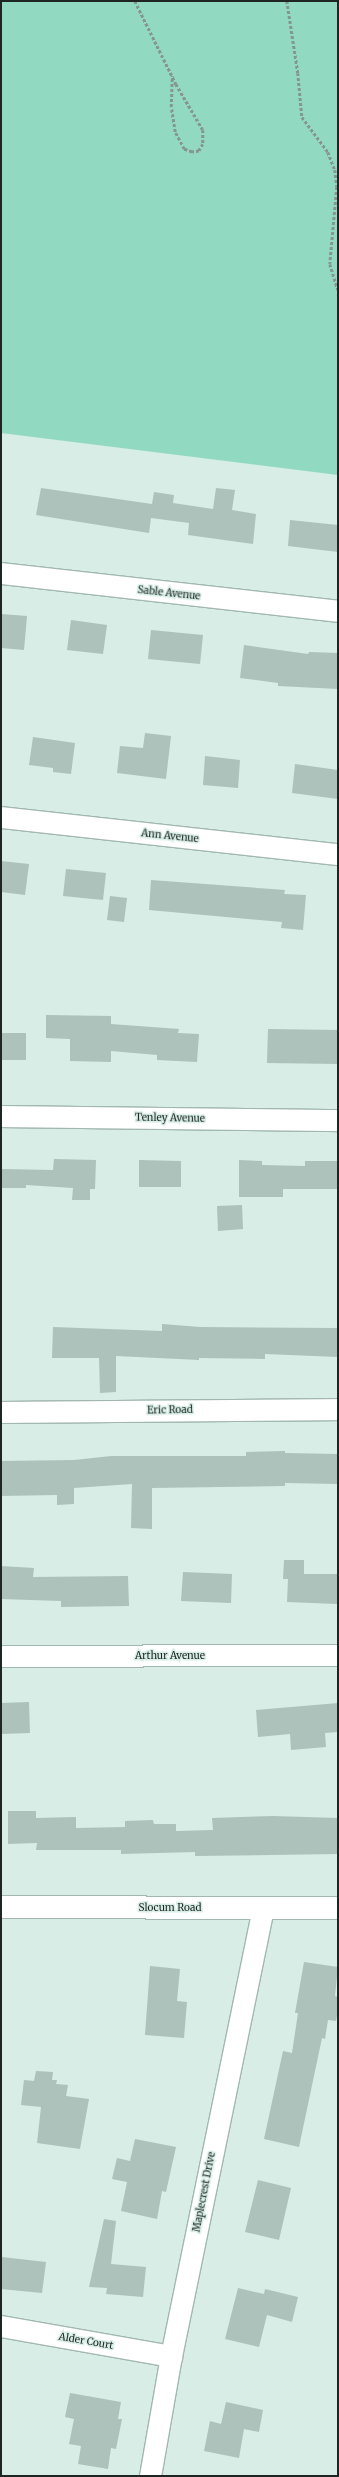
<!DOCTYPE html>
<style>
body{margin:0}
#map{position:relative;width:339px;height:2477px;overflow:hidden;background:#d7ede5;font-family:Merriweather,serif}
div>[style]{position:absolute}
.green>*{inset:0;background:#91d9c1}
.building>*{inset:0;background:#acc2ba}
.path>*{height:2.5px;margin-top:-1.25px;transform-origin:0;background:repeating-linear-gradient(90deg,#85958f 0 3px,transparent 0 5px)}
.roads{filter:drop-shadow(1px 0 #a2b8af) drop-shadow(-1px 0 #a2b8af) drop-shadow(0 1px #a2b8af) drop-shadow(0 -1px #a2b8af)}
.street>*{height:21px;margin:-10.5px;padding:0 10.5px;transform-origin:10.5px;border-radius:10.5px;background:#fff}
.secondary>*{height:22px;margin:-11px;padding:0 11px;transform-origin:11px;border-radius:11px;background:#fff}
span{translate:-50% -50%;white-space:nowrap;text-align:center;line-height:1.15;-webkit-text-stroke:3px #d7ede5;paint-order:stroke}
.street-label{font-size:10px;color:#1e2623}
.frame{position:absolute;inset:0;border:2px solid #1e2623;pointer-events:none}
</style>
<div id="map">
<div class="green">
<div style="clip-path:polygon(1px 1px,338px 1px,338px 475px,1px 433px)"></div>
</div>
<div class="building">
<div style="clip-path:polygon(41px 488px,152px 504px,154px 492px,174px 495px,173px 503px,213px 509px,216px 488px,235px 490px,232px 510px,256px 514px,253px 544px,188px 535px,189px 523px,151px 518px,149px 533px,36px 515px)"></div>
<div style="clip-path:polygon(290px 520px,338px 525px,338px 552px,288px 546px)"></div>
<div style="clip-path:polygon(1px 614px,27px 616px,24px 650px,1px 648px)"></div>
<div style="clip-path:polygon(71px 620px,107px 625px,103px 654px,67px 650px)"></div>
<div style="clip-path:polygon(151px 630px,203px 635px,200px 664px,148px 659px)"></div>
<div style="clip-path:polygon(244px 645px,308px 654px,309px 652px,338px 653px,338px 689px,278px 686px,278px 683px,240px 678px)"></div>
<div style="clip-path:polygon(145px 733px,171px 736px,166px 779px,117px 773px,120px 746px,143px 748px)"></div>
<div style="clip-path:polygon(33px 737px,75px 743px,71px 774px,53px 772px,53px 768px,29px 765px)"></div>
<div style="clip-path:polygon(205px 756px,240px 760px,238px 788px,203px 785px)"></div>
<div style="clip-path:polygon(295px 764px,338px 770px,338px 799px,292px 793px)"></div>
<div style="clip-path:polygon(1px 861px,29px 864px,25px 895px,1px 892px)"></div>
<div style="clip-path:polygon(66px 869px,106px 873px,103px 900px,63px 896px)"></div>
<div style="clip-path:polygon(151px 880px,285px 890px,284px 894px,306px 895px,303px 930px,281px 928px,282px 922px,149px 910px)"></div>
<div style="clip-path:polygon(110px 896px,127px 898px,124px 922px,107px 920px)"></div>
<div style="clip-path:polygon(46px 1015px,111px 1016px,111px 1024px,179px 1029px,178px 1033px,199px 1034px,197px 1062px,157px 1060px,157px 1055px,111px 1051px,111px 1062px,70px 1061px,70px 1039px,46px 1038px)"></div>
<div style="clip-path:polygon(268px 1029px,338px 1030px,338px 1064px,267px 1063px)"></div>
<div style="clip-path:polygon(1px 1033px,26px 1033px,26px 1060px,1px 1060px)"></div>
<div style="clip-path:polygon(54px 1159px,96px 1160px,95px 1189px,90px 1189px,90px 1200px,72px 1200px,73px 1188px,26px 1185px,26px 1188px,1px 1188px,1px 1169px,53px 1170px)"></div>
<div style="clip-path:polygon(139px 1160px,181px 1161px,181px 1187px,139px 1187px)"></div>
<div style="clip-path:polygon(239px 1160px,262px 1161px,262px 1165px,305px 1166px,305px 1161px,338px 1161px,338px 1189px,283px 1189px,283px 1197px,239px 1197px)"></div>
<div style="clip-path:polygon(242px 1205px,243px 1229px,218px 1231px,217px 1206px)"></div>
<div style="clip-path:polygon(162px 1324px,200px 1327px,338px 1328px,338px 1357px,265px 1354px,265px 1359px,199px 1358px,199px 1360px,116px 1356px,116px 1392px,100px 1393px,99px 1358px,52px 1358px,53px 1327px,162px 1331px)"></div>
<div style="clip-path:polygon(285px 1451px,285px 1453px,338px 1454px,338px 1484px,285px 1483px,285px 1486px,152px 1488px,152px 1529px,131px 1528px,132px 1484px,74px 1488px,74px 1504px,57px 1505px,57px 1495px,1px 1496px,1px 1461px,74px 1460px,111px 1456px,246px 1456px,246px 1452px)"></div>
<div style="clip-path:polygon(284px 1560px,304px 1560px,304px 1574px,338px 1574px,337px 1604px,287px 1602px,288px 1579px,283px 1579px)"></div>
<div style="clip-path:polygon(1px 1566px,34px 1568px,33px 1577px,128px 1576px,129px 1606px,61px 1607px,61px 1601px,1px 1599px)"></div>
<div style="clip-path:polygon(183px 1572px,232px 1574px,231px 1603px,181px 1601px)"></div>
<div style="clip-path:polygon(29px 1702px,30px 1733px,1px 1734px,1px 1703px)"></div>
<div style="clip-path:polygon(338px 1703px,338px 1732px,325px 1733px,326px 1747px,291px 1750px,290px 1734px,258px 1737px,256px 1710px)"></div>
<div style="clip-path:polygon(8px 1811px,36px 1811px,36px 1818px,76px 1817px,76px 1828px,125px 1827px,125px 1821px,153px 1820px,154px 1824px,176px 1824px,176px 1831px,213px 1830px,212px 1818px,273px 1816px,338px 1818px,338px 1854px,195px 1856px,195px 1852px,121px 1854px,121px 1850px,36px 1850px,37px 1843px,8px 1844px)"></div>
<div style="clip-path:polygon(304px 1962px,338px 1967px,335px 1996px,338px 1997px,338px 2010px,336px 2021px,328px 2020px,325px 2039px,322px 2038px,299px 2147px,264px 2139px,283px 2051px,292px 2053px,298px 2013px,295px 2013px)"></div>
<div style="clip-path:polygon(150px 1966px,180px 1969px,177px 2001px,187px 2002px,184px 2038px,145px 2035px)"></div>
<div style="clip-path:polygon(36px 2071px,53px 2072px,52px 2080px,57px 2080px,56px 2084px,68px 2085px,66px 2096px,89px 2099px,80px 2149px,37px 2143px,41px 2107px,21px 2105px,24px 2080px,34px 2081px)"></div>
<div style="clip-path:polygon(135px 2139px,176px 2147px,166px 2192px,162px 2191px,157px 2219px,121px 2211px,127px 2182px,112px 2179px,117px 2158px,130px 2161px)"></div>
<div style="clip-path:polygon(258px 2180px,291px 2188px,279px 2240px,245px 2232px)"></div>
<div style="clip-path:polygon(104px 2219px,116px 2221px,111px 2264px,146px 2267px,143px 2297px,106px 2294px,107px 2288px,89px 2287px)"></div>
<div style="clip-path:polygon(2px 2257px,46px 2262px,42px 2293px,1px 2289px)"></div>
<div style="clip-path:polygon(238px 2288px,264px 2294px,265px 2289px,298px 2297px,292px 2322px,267px 2315px,259px 2347px,225px 2339px)"></div>
<div style="clip-path:polygon(70px 2393px,121px 2402px,118px 2419px,122px 2419px,116px 2449px,111px 2448px,108px 2469px,78px 2464px,81px 2446px,69px 2444px,74px 2419px,65px 2417px)"></div>
<div style="clip-path:polygon(226px 2402px,263px 2410px,259px 2432px,244px 2429px,239px 2458px,204px 2451px,210px 2421px,221px 2424px)"></div>
</div>
<div class="path">
<div style="left:135px;top:1px;width:93px;rotate:63.7deg"></div>
<div style="left:176px;top:84px;width:53px;rotate:59.6deg"></div>
<div style="left:203px;top:130px;width:14px;rotate:90deg"></div>
<div style="left:203px;top:144px;width:8px;rotate:120deg"></div>
<div style="left:199px;top:151px;width:7px;rotate:172deg"></div>
<div style="left:192px;top:152px;width:9px;rotate:-159deg"></div>
<div style="left:184px;top:149px;width:19px;rotate:-118deg"></div>
<div style="left:175px;top:132px;width:25px;rotate:-99deg"></div>
<div style="left:171px;top:107px;width:31px;rotate:-88deg"></div>
<div style="left:287px;top:1px;width:73px;rotate:81.3deg"></div>
<div style="left:298px;top:73px;width:44px;rotate:84.8deg"></div>
<div style="left:302px;top:117px;width:44px;rotate:53.4deg"></div>
<div style="left:328px;top:152px;width:19px;rotate:69deg"></div>
<div style="left:335px;top:170px;width:17px;rotate:83deg"></div>
<div style="left:337px;top:187px;width:77px;rotate:95.2deg"></div>
<div style="left:330px;top:264px;width:27px;rotate:73deg"></div>
</div>
<div class="roads">
<div class="street">
<div style="left:1px;top:573px;width:339px;rotate:6.4deg"></div>
<div style="left:1px;top:817px;width:339px;rotate:6.3deg"></div>
<div style="left:1px;top:1116px;width:337px;rotate:0.7deg"></div>
<div style="left:1px;top:1412px;width:337px;rotate:-0.5deg"></div>
<div style="left:1px;top:1656px;width:337px;rotate:-0.2deg"></div>
<div style="left:1px;top:2326px;width:173px;rotate:10deg"></div>
<div style="left:150px;top:2476px;width:122px;rotate:-80.1deg"></div>
<div style="left:171px;top:2356px;width:457px;rotate:-78.4deg"></div>
</div>
<div class="secondary">
<div style="left:1px;top:1907px;width:337px;rotate:0.2deg"></div>
</div>
</div>
<div class="street-label">
<span style="left:169px;top:593px;rotate:6deg">Sable Avenue</span>
<span style="left:170px;top:836px;rotate:6deg">Ann Avenue</span>
<span style="left:170px;top:1118px;rotate:1deg">Tenley Avenue</span>
<span style="left:170px;top:1410px;rotate:-1deg">Eric Road</span>
<span style="left:170px;top:1656px">Arthur Avenue</span>
<span style="left:170px;top:1908px">Slocum Road</span>
<span style="left:204px;top:2192px;rotate:-79deg">Maplecrest Drive</span>
<span style="left:86px;top:2341px;rotate:10deg">Alder Court</span>
</div>
<div class="frame"></div>
</div>
